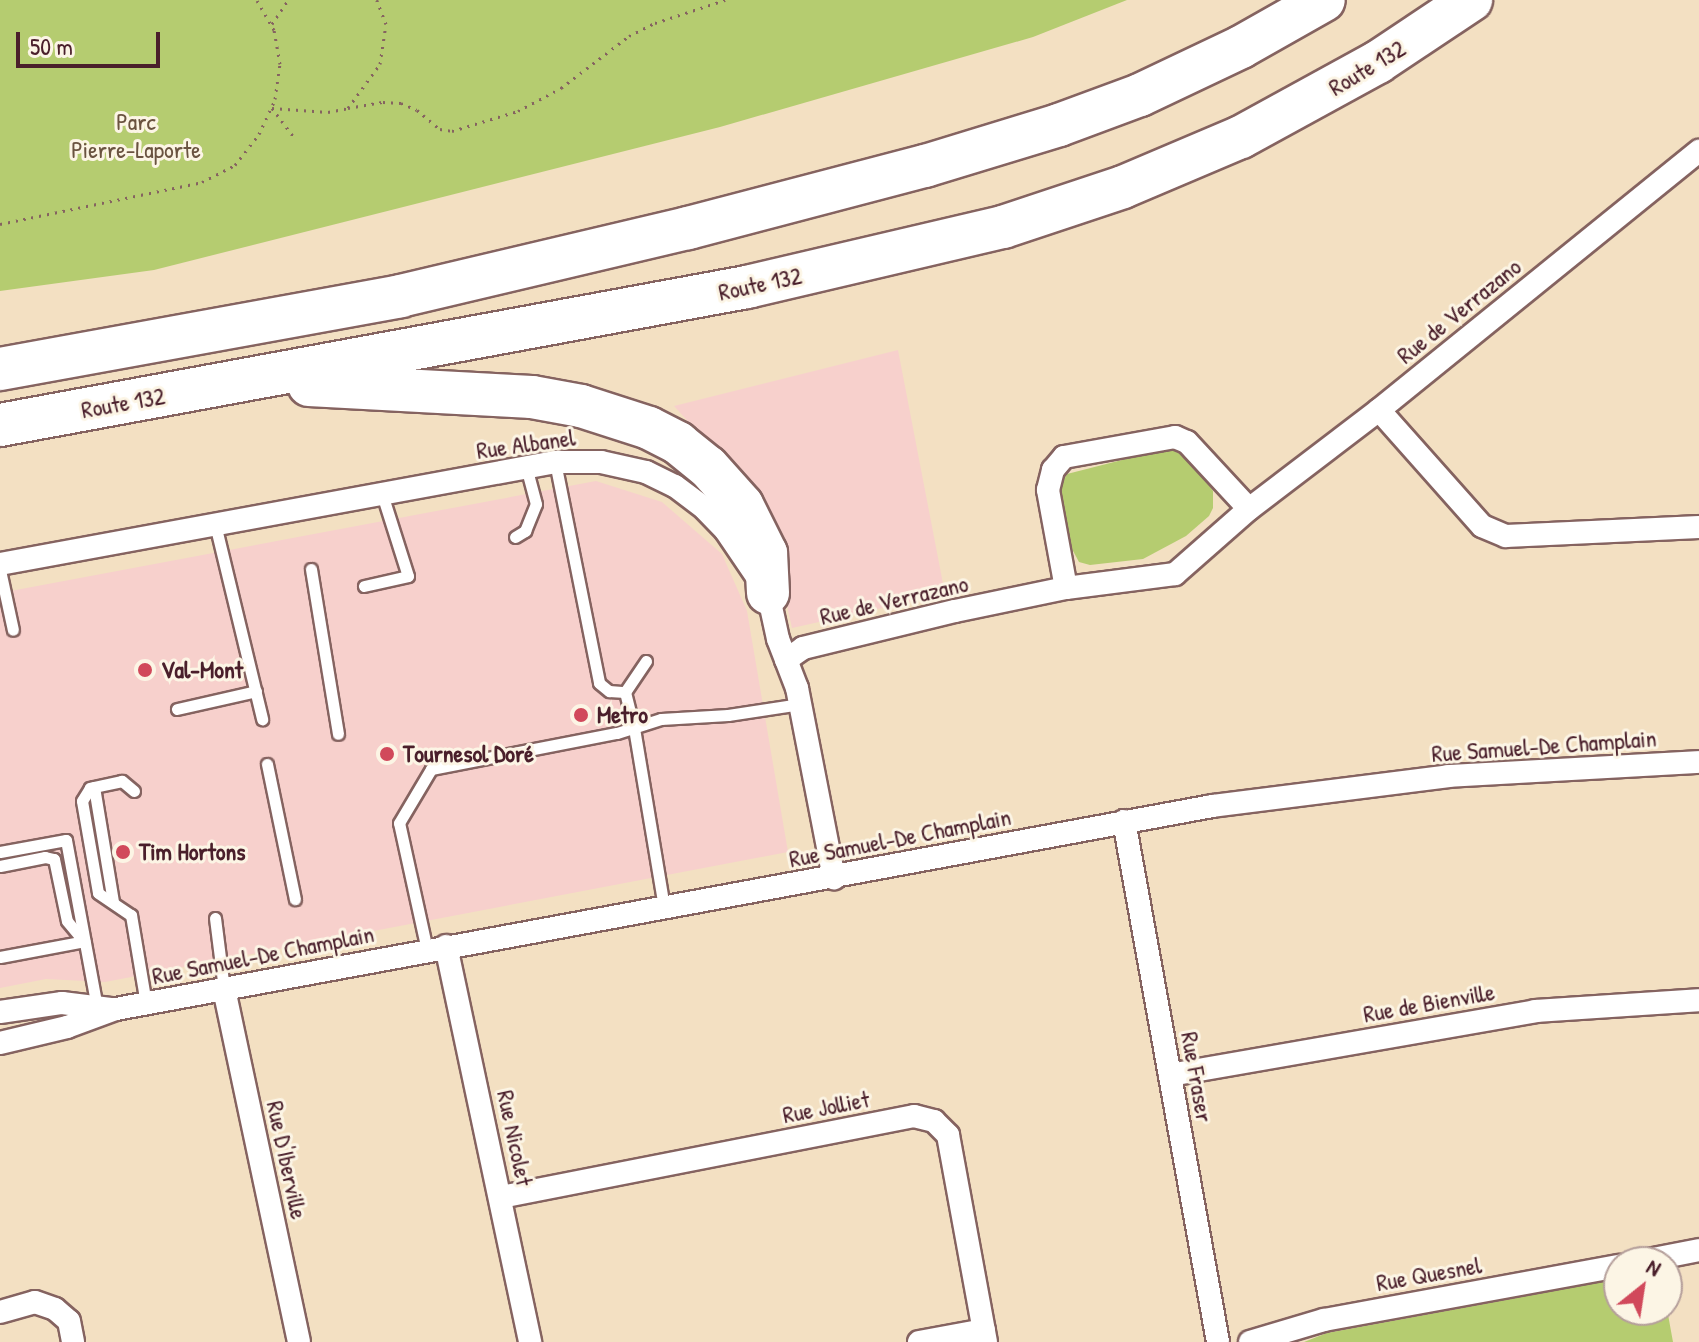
<!DOCTYPE html>
<meta charset="utf-8">
<style>
body{margin:0}
#map{position:relative;width:1699px;height:1342px;overflow:hidden;background:#f3e0c2;font-family:"Patrick Hand",sans-serif}
div>[style]{position:absolute}
.built>*{inset:0;background:#f7d0cc}
.green>*{inset:0;background:#b5cc70}
.path>*{height:3px;margin-top:-1.5px;transform-origin:0;background:repeating-linear-gradient(90deg,#856360 0 2px,transparent 0 8px)}
.roads{filter:drop-shadow(2px 0 #856360) drop-shadow(-2px 0 #856360) drop-shadow(0 2px #856360) drop-shadow(0 -2px #856360)}
.lane>*{height:11px;margin:-5.5px;padding:0 5.5px;transform-origin:5.5px;border-radius:5.5px;background:#fff}
.street>*{height:22px;margin:-11px;padding:0 11px;transform-origin:11px;border-radius:11px;background:#fff}
.highway>*{height:42px;margin:-21px;padding:0 21px;transform-origin:21px;border-radius:21px;background:#fff}
.dots>*{width:22px;height:22px;translate:-50% -50%;box-sizing:border-box;border:4px solid #fcf5e5;border-radius:50%}
span{translate:-50% -50%;white-space:nowrap;text-align:center;line-height:1.15;-webkit-text-stroke:6px #fcf5e5;paint-order:stroke}
.street-label{font-size:24px;color:#4a1f2b}
.park-label{font-size:24px;color:#6a5340}
.poi-label{font-size:24px;color:#4a1f2b;font-weight:700}
.left{translate:0 -50%;text-align:left}
.north{position:absolute;left:1603px;top:1246px;width:80px;height:80px;box-sizing:border-box;background:#fcf5e5;border:2px solid #b59f9b;border-radius:50%;rotate:30deg;font-size:22px;font-weight:700;line-height:32px;text-align:center;color:#4a1f2b}
.north::after{content:'';display:block;margin:auto;width:28px;height:36px;background:#d1495b;clip-path:polygon(50% 0,100% 100%,50% 72%,0 100%)}
.scale{position:absolute;left:16px;top:32px;width:144px;height:36px;box-sizing:border-box;border:4px solid #4a1f2b;border-top:0;padding-left:10px;font-size:24px;line-height:28px;white-space:nowrap;color:#4a1f2b;-webkit-text-stroke:6px #fcf5e5;paint-order:stroke}
</style>
<div id="map">
<div class="built">
<div style="clip-path:polygon(898px 350px,945px 594px,792px 628px,765px 506px,674px 406px)"></div>
<div style="clip-path:polygon(596px 481px,662px 502px,722px 554px,747px 611px,788px 852px,105px 982px,46px 979px,0 988px,0 593px)"></div>
</div>
<div class="green">
<div style="clip-path:polygon(0 0,1127px 0,1033px 37px,720px 127px,154px 270px,0 291px)"></div>
<div style="clip-path:polygon(1169px 448px,1191px 460px,1213px 491px,1213px 508px,1209px 516px,1186px 536px,1143px 559px,1090px 565px,1079px 562px,1072px 549px,1058px 490px,1067px 474px)"></div>
<div style="clip-path:polygon(1619px 1279px,1619px 1310px,1667px 1309px,1673px 1342px,1304px 1342px,1327px 1333px)"></div>
</div>
<div class="path">
<div style="left:272px;top:24px;width:29px;rotate:-56deg"></div>
<div style="left:272px;top:108px;width:56px;rotate:4.1deg"></div>
<div style="left:328px;top:112px;width:20px;rotate:-11deg"></div>
<div style="left:348px;top:108px;width:54px;rotate:-54deg"></div>
<div style="left:380px;top:64px;width:40px;rotate:-81.5deg"></div>
<div style="left:386px;top:24px;width:26px;rotate:-111deg"></div>
<div style="left:272px;top:108px;width:38px;rotate:53deg"></div>
<div style="left:348px;top:108px;width:36px;rotate:-10deg"></div>
<div style="left:383px;top:102px;width:18px;rotate:3deg"></div>
<div style="left:401px;top:103px;width:17px;rotate:24deg"></div>
<div style="left:417px;top:110px;width:30px;rotate:40deg"></div>
<div style="left:440px;top:129px;width:12px;rotate:9deg"></div>
<div style="left:452px;top:131px;width:69px;rotate:-16.9deg"></div>
<div style="left:518px;top:111px;width:49px;rotate:-28.1deg"></div>
<div style="left:561px;top:88px;width:86px;rotate:-37.4deg"></div>
<div style="left:629px;top:36px;width:29px;rotate:-27deg"></div>
<div style="left:655px;top:23px;width:74px;rotate:-18.2deg"></div>
<div style="left:0;top:224px;width:206px;rotate:-11.7deg"></div>
<div style="left:202px;top:182px;width:37px;rotate:-27deg"></div>
<div style="left:235px;top:165px;width:39px;rotate:-52deg"></div>
<div style="left:259px;top:134px;width:38px;rotate:-65deg"></div>
<div style="left:275px;top:99px;width:35px;rotate:-82deg"></div>
<div style="left:280px;top:64px;width:35px;rotate:-100deg"></div>
<div style="left:274px;top:30px;width:34px;rotate:-120deg"></div>
</div>
<div class="roads">
<div class="lane">
<div style="left:555px;top:462px;width:225px;rotate:78.7deg"></div>
<div style="left:599px;top:683px;width:13px;rotate:39deg"></div>
<div style="left:609px;top:691px;width:16px;rotate:4deg"></div>
<div style="left:215px;top:524px;width:201px;rotate:76.4deg"></div>
<div style="left:515px;top:537px;width:12px;rotate:-31deg"></div>
<div style="left:525px;top:531px;width:29px;rotate:-68deg"></div>
<div style="left:536px;top:504px;width:38px;rotate:-105deg"></div>
<div style="left:311px;top:569px;width:167px;rotate:80.7deg"></div>
<div style="left:0;top:570px;width:61px;rotate:77.8deg"></div>
<div style="left:364px;top:586px;width:45px;rotate:-12.8deg"></div>
<div style="left:408px;top:576px;width:86px;rotate:-107.6deg"></div>
<div style="left:646px;top:661px;width:37px;rotate:124deg"></div>
<div style="left:625px;top:692px;width:37px;rotate:76deg"></div>
<div style="left:634px;top:728px;width:181px;rotate:80.5deg"></div>
<div style="left:177px;top:709px;width:81px;rotate:-12.8deg"></div>
<div style="left:267px;top:764px;width:138px;rotate:78.3deg"></div>
<div style="left:94px;top:787px;width:117px;rotate:80.6deg"></div>
<div style="left:134px;top:791px;width:16px;rotate:-140deg"></div>
<div style="left:122px;top:781px;width:33px;rotate:168deg"></div>
<div style="left:90px;top:788px;width:15px;rotate:122deg"></div>
<div style="left:82px;top:801px;width:93px;rotate:80.1deg"></div>
<div style="left:98px;top:893px;width:40px;rotate:34deg"></div>
<div style="left:131px;top:915px;width:90px;rotate:80.4deg"></div>
<div style="left:0;top:852px;width:67px;rotate:-10.3deg"></div>
<div style="left:66px;top:840px;width:170px;rotate:79.5deg"></div>
<div style="left:0;top:866px;width:46px;rotate:-11.3deg"></div>
<div style="left:45px;top:857px;width:9px;rotate:13deg"></div>
<div style="left:54px;top:859px;width:63px;rotate:78.2deg"></div>
<div style="left:67px;top:921px;width:26px;rotate:50deg"></div>
<div style="left:215px;top:918px;width:72px;rotate:82.8deg"></div>
<div style="left:427px;top:950px;width:130px;rotate:-102.4deg"></div>
<div style="left:399px;top:823px;width:63px;rotate:-59.3deg"></div>
<div style="left:431px;top:769px;width:189px;rotate:-11deg"></div>
<div style="left:617px;top:733px;width:46px;rotate:-17.7deg"></div>
<div style="left:661px;top:719px;width:67px;rotate:-3.4deg"></div>
<div style="left:728px;top:715px;width:73px;rotate:-8.7deg"></div>
<div style="left:0;top:957px;width:86px;rotate:-10.7deg"></div>
</div>
<div class="street">
<div style="left:1379px;top:410px;width:155px;rotate:48.4deg"></div>
<div style="left:1482px;top:526px;width:26px;rotate:23deg"></div>
<div style="left:1506px;top:536px;width:193px;rotate:-2.7deg"></div>
<div style="left:0;top:564px;width:564px;rotate:-10.41deg"></div>
<div style="left:555px;top:462px;width:46px"></div>
<div style="left:601px;top:462px;width:46px;rotate:12.5deg"></div>
<div style="left:646px;top:472px;width:32px;rotate:26deg"></div>
<div style="left:675px;top:486px;width:38px;rotate:37deg"></div>
<div style="left:705px;top:509px;width:30px;rotate:46deg"></div>
<div style="left:726px;top:531px;width:75px;rotate:55.9deg"></div>
<div style="left:768px;top:593px;width:47px;rotate:77.7deg"></div>
<div style="left:778px;top:639px;width:53px;rotate:68.8deg"></div>
<div style="left:797px;top:688px;width:194px;rotate:79deg"></div>
<div style="left:1066px;top:588px;width:100px;rotate:-100.4deg"></div>
<div style="left:1048px;top:490px;width:21px;rotate:-76deg"></div>
<div style="left:1053px;top:470px;width:17px;rotate:-50deg"></div>
<div style="left:1064px;top:457px;width:113px;rotate:-10.2deg"></div>
<div style="left:1175px;top:437px;width:13px;rotate:23deg"></div>
<div style="left:1187px;top:442px;width:91px;rotate:47.2deg"></div>
<div style="left:786px;top:660px;width:21px;rotate:-35deg"></div>
<div style="left:803px;top:648px;width:156px;rotate:-13.7deg"></div>
<div style="left:955px;top:611px;width:113px;rotate:-11.7deg"></div>
<div style="left:1066px;top:588px;width:110px;rotate:-7.3deg"></div>
<div style="left:1175px;top:574px;width:98px;rotate:-41.3deg"></div>
<div style="left:1249px;top:509px;width:163px;rotate:-37.3deg"></div>
<div style="left:1379px;top:410px;width:412px;rotate:-39deg"></div>
<div style="left:1124px;top:821px;width:529px;rotate:79.77deg"></div>
<div style="left:446px;top:946px;width:405px;rotate:78deg"></div>
<div style="left:224px;top:989px;width:361px;rotate:78deg"></div>
<div style="left:0;top:1012px;width:63px;rotate:-8.3deg"></div>
<div style="left:62px;top:1003px;width:49px;rotate:7deg"></div>
<div style="left:0;top:1043px;width:69px;rotate:-13.4deg"></div>
<div style="left:67px;top:1027px;width:52px;rotate:-20.2deg"></div>
<div style="left:116px;top:1009px;width:1115px;rotate:-10.49deg"></div>
<div style="left:1212px;top:806px;width:238px;rotate:-7.2deg"></div>
<div style="left:1448px;top:776px;width:251px;rotate:-3.2deg"></div>
<div style="left:1170px;top:1075px;width:371px;rotate:-9.9deg"></div>
<div style="left:1535px;top:1011px;width:164px;rotate:-3.8deg"></div>
<div style="left:501px;top:1197px;width:421px;rotate:-11.1deg"></div>
<div style="left:914px;top:1116px;width:21px;rotate:14deg"></div>
<div style="left:934px;top:1121px;width:20px;rotate:45deg"></div>
<div style="left:948px;top:1135px;width:210px;rotate:79.6deg"></div>
<div style="left:1638px;top:1262px;width:62px;rotate:-11.1deg"></div>
<div style="left:0;top:1312px;width:36px;rotate:-16deg"></div>
<div style="left:35px;top:1302px;width:21px;rotate:19deg"></div>
<div style="left:55px;top:1309px;width:18px;rotate:41deg"></div>
<div style="left:69px;top:1321px;width:21px;rotate:79deg"></div>
<div style="left:919px;top:1342px;width:66px;rotate:-10.5deg"></div>
<div style="left:1250px;top:1342px;width:77px;rotate:-16.6deg"></div>
<div style="left:1324px;top:1320px;width:300px;rotate:-10.4deg"></div>
</div>
<div class="highway">
<div style="left:0;top:369px;width:407px;rotate:-10.3deg"></div>
<div style="left:400px;top:296px;width:296px;rotate:-13.3deg"></div>
<div style="left:688px;top:228px;width:245px;rotate:-14.7deg"></div>
<div style="left:925px;top:166px;width:140px;rotate:-17deg"></div>
<div style="left:1059px;top:125px;width:86px;rotate:-20.3deg"></div>
<div style="left:1140px;top:95px;width:112px;rotate:-25.4deg"></div>
<div style="left:1241px;top:47px;width:95px;rotate:-29.5deg"></div>
<div style="left:309px;top:385px;width:223px;rotate:3.1deg"></div>
<div style="left:532px;top:397px;width:50px;rotate:10.4deg"></div>
<div style="left:581px;top:406px;width:71px;rotate:17.9deg"></div>
<div style="left:649px;top:428px;width:33px;rotate:27deg"></div>
<div style="left:678px;top:443px;width:38px;rotate:39deg"></div>
<div style="left:708px;top:467px;width:51px;rotate:48.2deg"></div>
<div style="left:742px;top:505px;width:54px;rotate:63.4deg"></div>
<div style="left:766px;top:553px;width:40px;rotate:87.1deg"></div>
<div style="left:0;top:425px;width:760px;rotate:-10.47deg"></div>
<div style="left:747px;top:287px;width:263px;rotate:-13.2deg"></div>
<div style="left:1003px;top:227px;width:126px;rotate:-18.4deg"></div>
<div style="left:1123px;top:187px;width:128px;rotate:-23deg"></div>
<div style="left:1241px;top:137px;width:156px;rotate:-28.7deg"></div>
<div style="left:1378px;top:62px;width:112px;rotate:-33.7deg"></div>
</div>
</div>
<div class="dots">
<div style="left:145px;top:670px;background:#d1495b"></div>
<div style="left:581px;top:715px;background:#d1495b"></div>
<div style="left:387px;top:754px;background:#d1495b"></div>
<div style="left:123px;top:852px;background:#d1495b"></div>
</div>
<div class="street-label">
<span style="left:1367px;top:68px;rotate:-31deg">Route 132</span>
<span style="left:760px;top:284px;rotate:-12deg">Route 132</span>
<span style="left:1459px;top:311px;rotate:-39deg">Rue de Verrazano</span>
<span style="left:123px;top:403px;rotate:-10deg">Route 132</span>
<span style="left:526px;top:444px;rotate:-8deg">Rue Albanel</span>
<span style="left:894px;top:600px;rotate:-13deg">Rue de Verrazano</span>
<span style="left:1544px;top:746px;rotate:-4deg">Rue Samuel-De Champlain</span>
<span style="left:900px;top:838px;rotate:-11deg">Rue Samuel-De Champlain</span>
<span style="left:263px;top:955px;rotate:-11deg">Rue Samuel-De Champlain</span>
<span style="left:1429px;top:1003px;rotate:-10deg">Rue de Bienville</span>
<span style="left:1197px;top:1077px;rotate:80deg">Rue Fraser</span>
<span style="left:826px;top:1107px;rotate:-11deg">Rue Jolliet</span>
<span style="left:515px;top:1138px;rotate:78deg">Rue Nicolet</span>
<span style="left:287px;top:1160px;rotate:78deg">Rue D'Iberville</span>
<span style="left:1429px;top:1274px;rotate:-10deg">Rue Quesnel</span>
</div>
<div class="park-label">
<span style="left:136px;top:136px">Parc<br>Pierre-Laporte</span>
</div>
<div class="poi-label">
<span class="left" style="left:161px;top:670px">Val-Mont</span>
<span class="left" style="left:597px;top:715px">Metro</span>
<span class="left" style="left:403px;top:754px">Tournesol Doré</span>
<span class="left" style="left:139px;top:852px">Tim Hortons</span>
</div>
<div class="north">N</div>
<div class="scale">50 m</div>
</div>
